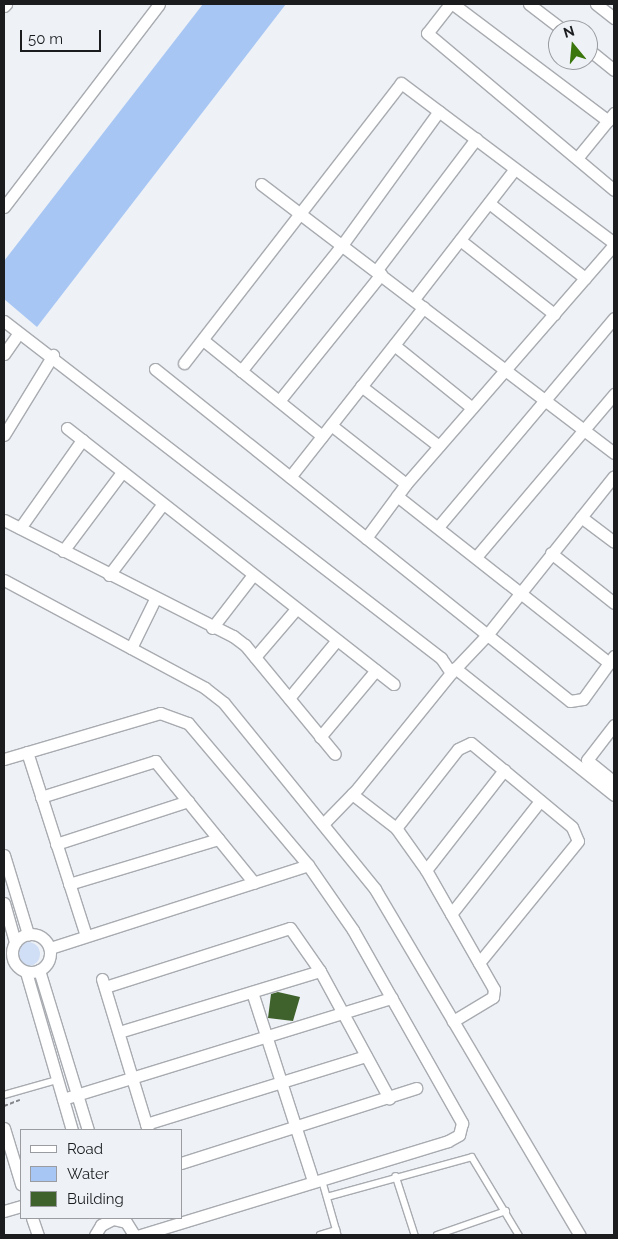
<!DOCTYPE html>
<style>
body{margin:0}
#map{position:relative;width:618px;height:1239px;overflow:hidden;background:#eef2f7;font-family:Raleway,sans-serif}
div>[style]{position:absolute}
.green>*{inset:0;background:#d0dff5}
.round{border-radius:50%}
.water>*{inset:0;background:#a7c6f4}
.building>*{inset:0;background:#3f622c}
.path>*{height:2px;margin-top:-1px;transform-origin:0;background:repeating-linear-gradient(90deg,#84868a 0 4px,transparent 0 6.5px)}
.roads{filter:drop-shadow(1px 0 #a8abb0) drop-shadow(-1px 0 #a8abb0) drop-shadow(0 1px #a8abb0) drop-shadow(0 -1px #a8abb0)}
.service>*{height:5.5px;margin:-2.75px;padding:0 2.75px;transform-origin:2.75px;border-radius:2.75px;background:#fff}
.minor>*{height:11px;margin:-5.5px;padding:0 5.5px;transform-origin:5.5px;border-radius:5.5px;background:#fff}
.minor>.ring{margin:-5.5px;padding:0;box-sizing:content-box;background:none;border:11px solid #fff;border-radius:50%}
span{translate:-50% -50%;white-space:nowrap;text-align:center;line-height:1.15;-webkit-text-stroke:5px #eef2f7;paint-order:stroke}
.frame{position:absolute;inset:0;border:5px solid #1b1c1e;pointer-events:none}
.legend{position:absolute;left:20px;top:1129px;width:162px;height:90px;box-sizing:border-box;background:#eef2f7;border:1px solid #9a9ca0;margin:0;padding:6px 9px;list-style:none;font-size:15px;color:#1b1c1e}
.legend li{display:flex;align-items:center;gap:10px;height:25px}
.legend b{width:25px;border:1px solid #9a9ca0}
.north{position:absolute;left:548px;top:20px;width:50px;height:50px;box-sizing:border-box;background:#eef2f7;border:1px solid #9a9ca0;border-radius:50%;rotate:343deg;font-size:14px;font-weight:700;line-height:20px;text-align:center;color:#1b1c1e}
.north::after{content:'';display:block;margin:auto;width:18px;height:22px;background:#3b760c;clip-path:polygon(50% 0,100% 100%,50% 72%,0 100%)}
.scale{position:absolute;left:20px;top:30px;width:81px;height:22px;box-sizing:border-box;border:2px solid #1b1c1e;border-top:0;padding-left:6px;font-size:15px;line-height:18px;white-space:nowrap;color:#1b1c1e;-webkit-text-stroke:4px #eef2f7;paint-order:stroke}
</style>
<div id="map">
<div class="green">
<div class="round" style="left:16px;top:942px;width:24px;height:24px"></div>
</div>
<div class="water">
<div style="clip-path:polygon(203px 4px,286px 4px,37px 327px,4px 299px,4px 261px)"></div>
</div>
<div class="building">
<div style="clip-path:polygon(278px 992px,300px 997px,293px 1021px,268px 1018px,271px 994px)"></div>
</div>
<div class="path">
<div style="left:4px;top:1106px;width:17px;rotate:-21deg"></div>
</div>
<div class="roads">
<div class="service">
<div style="left:4px;top:1095px;width:55px;rotate:-15.8deg"></div>
<div style="left:396px;top:1176px;width:62px;rotate:72.1deg"></div>
<div style="left:322px;top:1179px;width:58px;rotate:74.1deg"></div>
<div style="left:327px;top:1197px;width:150px;rotate:-15.4deg"></div>
<div style="left:472px;top:1157px;width:91px;rotate:58.9deg"></div>
<div style="left:320px;top:1235px;width:17px;rotate:-17deg"></div>
<div style="left:437px;top:1235px;width:73px;rotate:-19.2deg"></div>
</div>
<div class="minor">
<div style="left:450px;top:4px;width:37px;rotate:128deg"></div>
<div style="left:427px;top:33px;width:244px;rotate:40deg"></div>
<div style="left:453px;top:4px;width:194px;rotate:37deg"></div>
<div style="left:529px;top:4px;width:43px;rotate:37.4deg"></div>
<div style="left:596px;top:4px;width:23px;rotate:38deg"></div>
<div style="left:4px;top:6px;width:3px;rotate:-45deg"></div>
<div style="left:588px;top:49px;width:33px;rotate:39deg"></div>
<div style="left:578px;top:157px;width:57px;rotate:-50.7deg"></div>
<div style="left:261px;top:184px;width:444px;rotate:37.3deg"></div>
<div style="left:489px;top:203px;width:122px;rotate:38deg"></div>
<div style="left:4px;top:207px;width:255px;rotate:-52.6deg"></div>
<div style="left:460px;top:240px;width:120px;rotate:38.2deg"></div>
<div style="left:376px;top:271px;width:166px;rotate:-52.9deg"></div>
<div style="left:414px;top:299px;width:163px;rotate:-52.2deg"></div>
<div style="left:4px;top:321px;width:552px;rotate:37.64deg"></div>
<div style="left:441px;top:658px;width:18px;rotate:56deg"></div>
<div style="left:451px;top:673px;width:148px;rotate:129deg"></div>
<div style="left:358px;top:788px;width:49px;rotate:134.2deg"></div>
<div style="left:203px;top:340px;width:153px;rotate:38.9deg"></div>
<div style="left:394px;top:345px;width:100px;rotate:38.9deg"></div>
<div style="left:4px;top:354px;width:24px;rotate:-55deg"></div>
<div style="left:184px;top:363px;width:354px;rotate:-52.2deg"></div>
<div style="left:401px;top:83px;width:266px;rotate:36.9deg"></div>
<div style="left:155px;top:369px;width:531px;rotate:38.66deg"></div>
<div style="left:570px;top:701px;width:13px;rotate:-9deg"></div>
<div style="left:583px;top:699px;width:53px;rotate:-54.2deg"></div>
<div style="left:241px;top:371px;width:161px;rotate:-51.3deg"></div>
<div style="left:342px;top:245px;width:165px;rotate:-54.1deg"></div>
<div style="left:361px;top:386px;width:98px;rotate:37.6deg"></div>
<div style="left:279px;top:401px;width:163px;rotate:-51.2deg"></div>
<div style="left:331px;top:425px;width:95px;rotate:38.2deg"></div>
<div style="left:67px;top:428px;width:415px;rotate:38.1deg"></div>
<div style="left:4px;top:435px;width:94px;rotate:-58.5deg"></div>
<div style="left:290px;top:477px;width:216px;rotate:-51.8deg"></div>
<div style="left:397px;top:496px;width:270px;rotate:38.2deg"></div>
<div style="left:581px;top:517px;width:41px;rotate:37.1deg"></div>
<div style="left:4px;top:520px;width:257px;rotate:26.9deg"></div>
<div style="left:233px;top:636px;width:15px;rotate:37deg"></div>
<div style="left:245px;top:645px;width:141px;rotate:50.5deg"></div>
<div style="left:438px;top:527px;width:273px;rotate:-49.9deg"></div>
<div style="left:20px;top:528px;width:108px;rotate:-54.8deg"></div>
<div style="left:366px;top:538px;width:67px;rotate:-53.5deg"></div>
<div style="left:406px;top:484px;width:317px;rotate:-49deg"></div>
<div style="left:63px;top:551px;width:99px;rotate:-53.2deg"></div>
<div style="left:551px;top:553px;width:80px;rotate:38.4deg"></div>
<div style="left:476px;top:557px;width:214px;rotate:-49.7deg"></div>
<div style="left:109px;top:575px;width:88px;rotate:-52.9deg"></div>
<div style="left:4px;top:580px;width:228px;rotate:28.2deg"></div>
<div style="left:205px;top:688px;width:24px;rotate:38deg"></div>
<div style="left:224px;top:703px;width:240px;rotate:50.9deg"></div>
<div style="left:375px;top:889px;width:402px;rotate:59.4deg"></div>
<div style="left:212px;top:628px;width:67px;rotate:-52.3deg"></div>
<div style="left:131px;top:648px;width:55px;rotate:-63.9deg"></div>
<div style="left:255px;top:657px;width:63px;rotate:-49.5deg"></div>
<div style="left:455px;top:668px;width:203px;rotate:38.6deg"></div>
<div style="left:451px;top:673px;width:52px;rotate:-46.5deg"></div>
<div style="left:487px;top:635px;width:203px;rotate:-51.4deg"></div>
<div style="left:289px;top:698px;width:75px;rotate:-50.4deg"></div>
<div style="left:614px;top:725px;width:44px;rotate:127.6deg"></div>
<div style="left:587px;top:760px;width:35px;rotate:39deg"></div>
<div style="left:320px;top:737px;width:87px;rotate:-50.1deg"></div>
<div style="left:27px;top:752px;width:193px;rotate:72.2deg"></div>
<div style="left:4px;top:759px;width:163px;rotate:-16.4deg"></div>
<div style="left:160px;top:713px;width:30px;rotate:20deg"></div>
<div style="left:188px;top:723px;width:186px;rotate:49.8deg"></div>
<div style="left:308px;top:865px;width:79px;rotate:55.3deg"></div>
<div style="left:353px;top:930px;width:222px;rotate:60.5deg"></div>
<div style="left:462px;top:1123px;width:12px;rotate:104deg"></div>
<div style="left:459px;top:1135px;width:13px;rotate:151deg"></div>
<div style="left:448px;top:1141px;width:322px;rotate:163deg"></div>
<div style="left:352px;top:794px;width:56px;rotate:37.7deg"></div>
<div style="left:396px;top:828px;width:52px;rotate:54.5deg"></div>
<div style="left:426px;top:870px;width:137px;rotate:60.3deg"></div>
<div style="left:494px;top:989px;width:8px;rotate:97deg"></div>
<div style="left:493px;top:997px;width:47px;rotate:149deg"></div>
<div style="left:41px;top:797px;width:120px;rotate:-17.5deg"></div>
<div style="left:155px;top:761px;width:157px;rotate:50.9deg"></div>
<div style="left:396px;top:828px;width:100px;rotate:-51.9deg"></div>
<div style="left:458px;top:749px;width:14px;rotate:-25deg"></div>
<div style="left:471px;top:743px;width:131px;rotate:39.7deg"></div>
<div style="left:572px;top:827px;width:15px;rotate:67deg"></div>
<div style="left:578px;top:841px;width:157px;rotate:129.1deg"></div>
<div style="left:56px;top:844px;width:139px;rotate:-18deg"></div>
<div style="left:4px;top:855px;width:83px;rotate:73.1deg"></div>
<div style="left:426px;top:870px;width:127px;rotate:-52deg"></div>
<div style="left:69px;top:884px;width:156px;rotate:-16.8deg"></div>
<div style="left:4px;top:903px;width:41px;rotate:74.2deg"></div>
<div style="left:451px;top:914px;width:144px;rotate:-51.8deg"></div>
<div class="ring" style="left:12px;top:934px;width:27px;height:27px"></div>
<div style="left:50px;top:948px;width:271px;rotate:-17.8deg"></div>
<div style="left:39px;top:970px;width:167px;rotate:73deg"></div>
<div style="left:26px;top:972px;width:165px;rotate:73.8deg"></div>
<div style="left:102px;top:979px;width:158px;rotate:73.1deg"></div>
<div style="left:105px;top:987px;width:194px;rotate:-17.7deg"></div>
<div style="left:290px;top:928px;width:52px;rotate:55.1deg"></div>
<div style="left:320px;top:971px;width:145px;rotate:61.5deg"></div>
<div style="left:252px;top:992px;width:199px;rotate:72.1deg"></div>
<div style="left:119px;top:1032px;width:210px;rotate:-16.9deg"></div>
<div style="left:63px;top:1099px;width:344px;rotate:-17.1deg"></div>
<div style="left:146px;top:1124px;width:230px;rotate:-17.2deg"></div>
<div style="left:4px;top:1128px;width:59px;rotate:73.1deg"></div>
<div style="left:181px;top:1163px;width:247px;rotate:-17.7deg"></div>
<div style="left:4px;top:1211px;width:18px;rotate:-16deg"></div>
<div style="left:32px;top:1218px;width:18px;rotate:71deg"></div>
<div style="left:95px;top:1235px;width:12px;rotate:-59deg"></div>
<div style="left:101px;top:1225px;width:13px;rotate:-27deg"></div>
<div style="left:113px;top:1219px;width:13px;rotate:13deg"></div>
<div style="left:126px;top:1222px;width:15px;rotate:58deg"></div>
</div>
</div>
<div class="frame"></div>
<ul class="legend">
<li><b style="height:6px;background:#fff"></b>Road</li>
<li><b style="height:14px;background:#a7c6f4"></b>Water</li>
<li><b style="height:14px;background:#3f622c"></b>Building</li>
</ul>
<div class="north">N</div>
<div class="scale">50 m</div>
</div>
